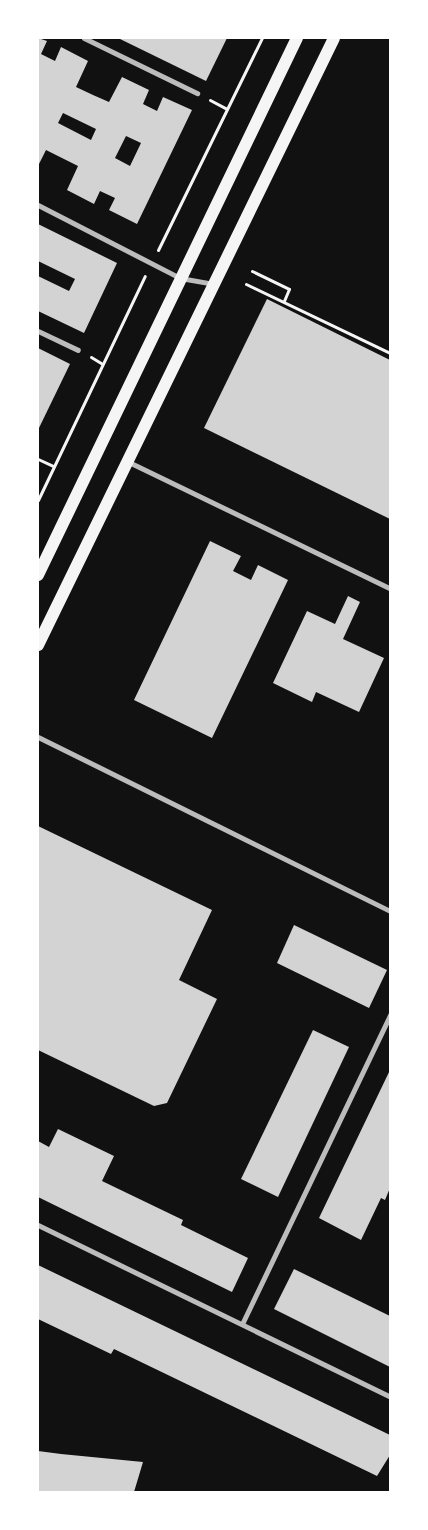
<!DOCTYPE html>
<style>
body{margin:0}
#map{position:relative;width:428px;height:1530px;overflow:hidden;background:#111;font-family:"Sofia Sans Condensed",sans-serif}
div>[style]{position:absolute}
.building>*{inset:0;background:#d3d3d3}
.path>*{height:3px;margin:-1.5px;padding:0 1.5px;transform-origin:1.5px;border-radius:1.5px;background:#f5f5f5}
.pedestrian>*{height:4.5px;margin:-2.25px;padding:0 2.25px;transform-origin:2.25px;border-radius:2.25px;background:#bcbcbc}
.minor>*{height:5px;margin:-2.5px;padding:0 2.5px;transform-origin:2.5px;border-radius:2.5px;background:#bcbcbc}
.primary>*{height:12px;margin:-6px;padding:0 6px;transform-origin:6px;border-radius:6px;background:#f5f5f5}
span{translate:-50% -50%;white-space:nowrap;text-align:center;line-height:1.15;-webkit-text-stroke:4px #fff;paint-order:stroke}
.frame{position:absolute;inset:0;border:39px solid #fff;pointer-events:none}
</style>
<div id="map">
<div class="building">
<div style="clip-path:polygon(evenodd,38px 38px,47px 41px,41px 54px,55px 61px,61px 47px,88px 61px,76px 87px,93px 95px,109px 102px,122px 77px,149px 90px,143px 104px,157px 111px,163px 97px,192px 110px,137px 224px,109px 210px,115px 198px,100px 191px,94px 204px,67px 190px,78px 166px,46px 150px,38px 166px,38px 38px,63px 113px,96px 129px,91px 140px,58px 123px,63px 113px,38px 38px,126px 136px,141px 143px,130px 166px,115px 158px,126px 136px)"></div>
<div style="clip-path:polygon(118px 38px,227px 38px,206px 81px)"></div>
<div style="clip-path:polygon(38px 224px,117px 263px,84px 333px,38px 311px,38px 276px,69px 291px,75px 279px,38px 261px)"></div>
<div style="clip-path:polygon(267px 299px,390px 360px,390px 519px,204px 428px)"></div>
<div style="clip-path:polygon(38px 348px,70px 364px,38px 430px)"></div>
<div style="clip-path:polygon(210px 541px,241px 556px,233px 571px,251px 580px,258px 565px,288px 580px,212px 738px,134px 700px)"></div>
<div style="clip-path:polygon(348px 596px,360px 602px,343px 639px,384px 658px,359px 712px,316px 692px,312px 702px,273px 683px,307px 611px,335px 624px)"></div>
<div style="clip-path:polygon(38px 826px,212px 910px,179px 980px,217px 999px,167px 1103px,154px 1106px,38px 1050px)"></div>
<div style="clip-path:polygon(294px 925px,387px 970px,369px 1008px,277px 963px)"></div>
<div style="clip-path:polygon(313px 1030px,349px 1047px,278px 1197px,241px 1179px)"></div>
<div style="clip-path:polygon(390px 1070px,390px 1188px,385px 1200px,381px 1198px,361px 1240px,319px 1218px)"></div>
<div style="clip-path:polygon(58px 1129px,114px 1156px,102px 1181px,183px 1220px,181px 1225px,248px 1258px,232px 1292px,38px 1197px,38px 1141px,49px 1147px)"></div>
<div style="clip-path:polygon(38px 1265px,390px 1435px,390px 1455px,377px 1476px,114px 1349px,111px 1354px,38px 1319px)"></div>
<div style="clip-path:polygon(294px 1269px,390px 1316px,390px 1367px,274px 1309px)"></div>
<div style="clip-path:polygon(38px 1451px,61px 1454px,143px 1462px,134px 1492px,38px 1492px)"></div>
</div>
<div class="path">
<div style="left:210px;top:100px;width:19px;rotate:28deg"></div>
<div style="left:158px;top:250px;width:236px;rotate:-63.9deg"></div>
<div style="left:252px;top:271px;width:41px;rotate:25.9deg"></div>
<div style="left:289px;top:289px;width:13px;rotate:113deg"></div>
<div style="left:246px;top:284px;width:160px;rotate:25.6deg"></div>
<div style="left:91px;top:357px;width:12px;rotate:31deg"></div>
<div style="left:38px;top:459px;width:17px;rotate:25deg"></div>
<div style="left:38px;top:500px;width:248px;rotate:-64.5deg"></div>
</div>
<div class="pedestrian">
<div style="left:129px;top:462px;width:290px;rotate:25.8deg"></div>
</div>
<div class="minor">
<div style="left:84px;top:38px;width:126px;rotate:26deg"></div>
<div style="left:38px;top:205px;width:160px;rotate:27.2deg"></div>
<div style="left:180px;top:278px;width:34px;rotate:10deg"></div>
<div style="left:38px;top:331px;width:44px;rotate:25.4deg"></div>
<div style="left:38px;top:737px;width:393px;rotate:26.3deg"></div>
<div style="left:38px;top:1225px;width:392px;rotate:26deg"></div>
<div style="left:242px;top:1324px;width:343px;rotate:-64.4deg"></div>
</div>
<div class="primary">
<div style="left:38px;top:575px;width:596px;rotate:-64.25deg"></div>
<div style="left:38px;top:645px;width:675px;rotate:-64deg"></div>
</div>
<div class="frame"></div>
</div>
